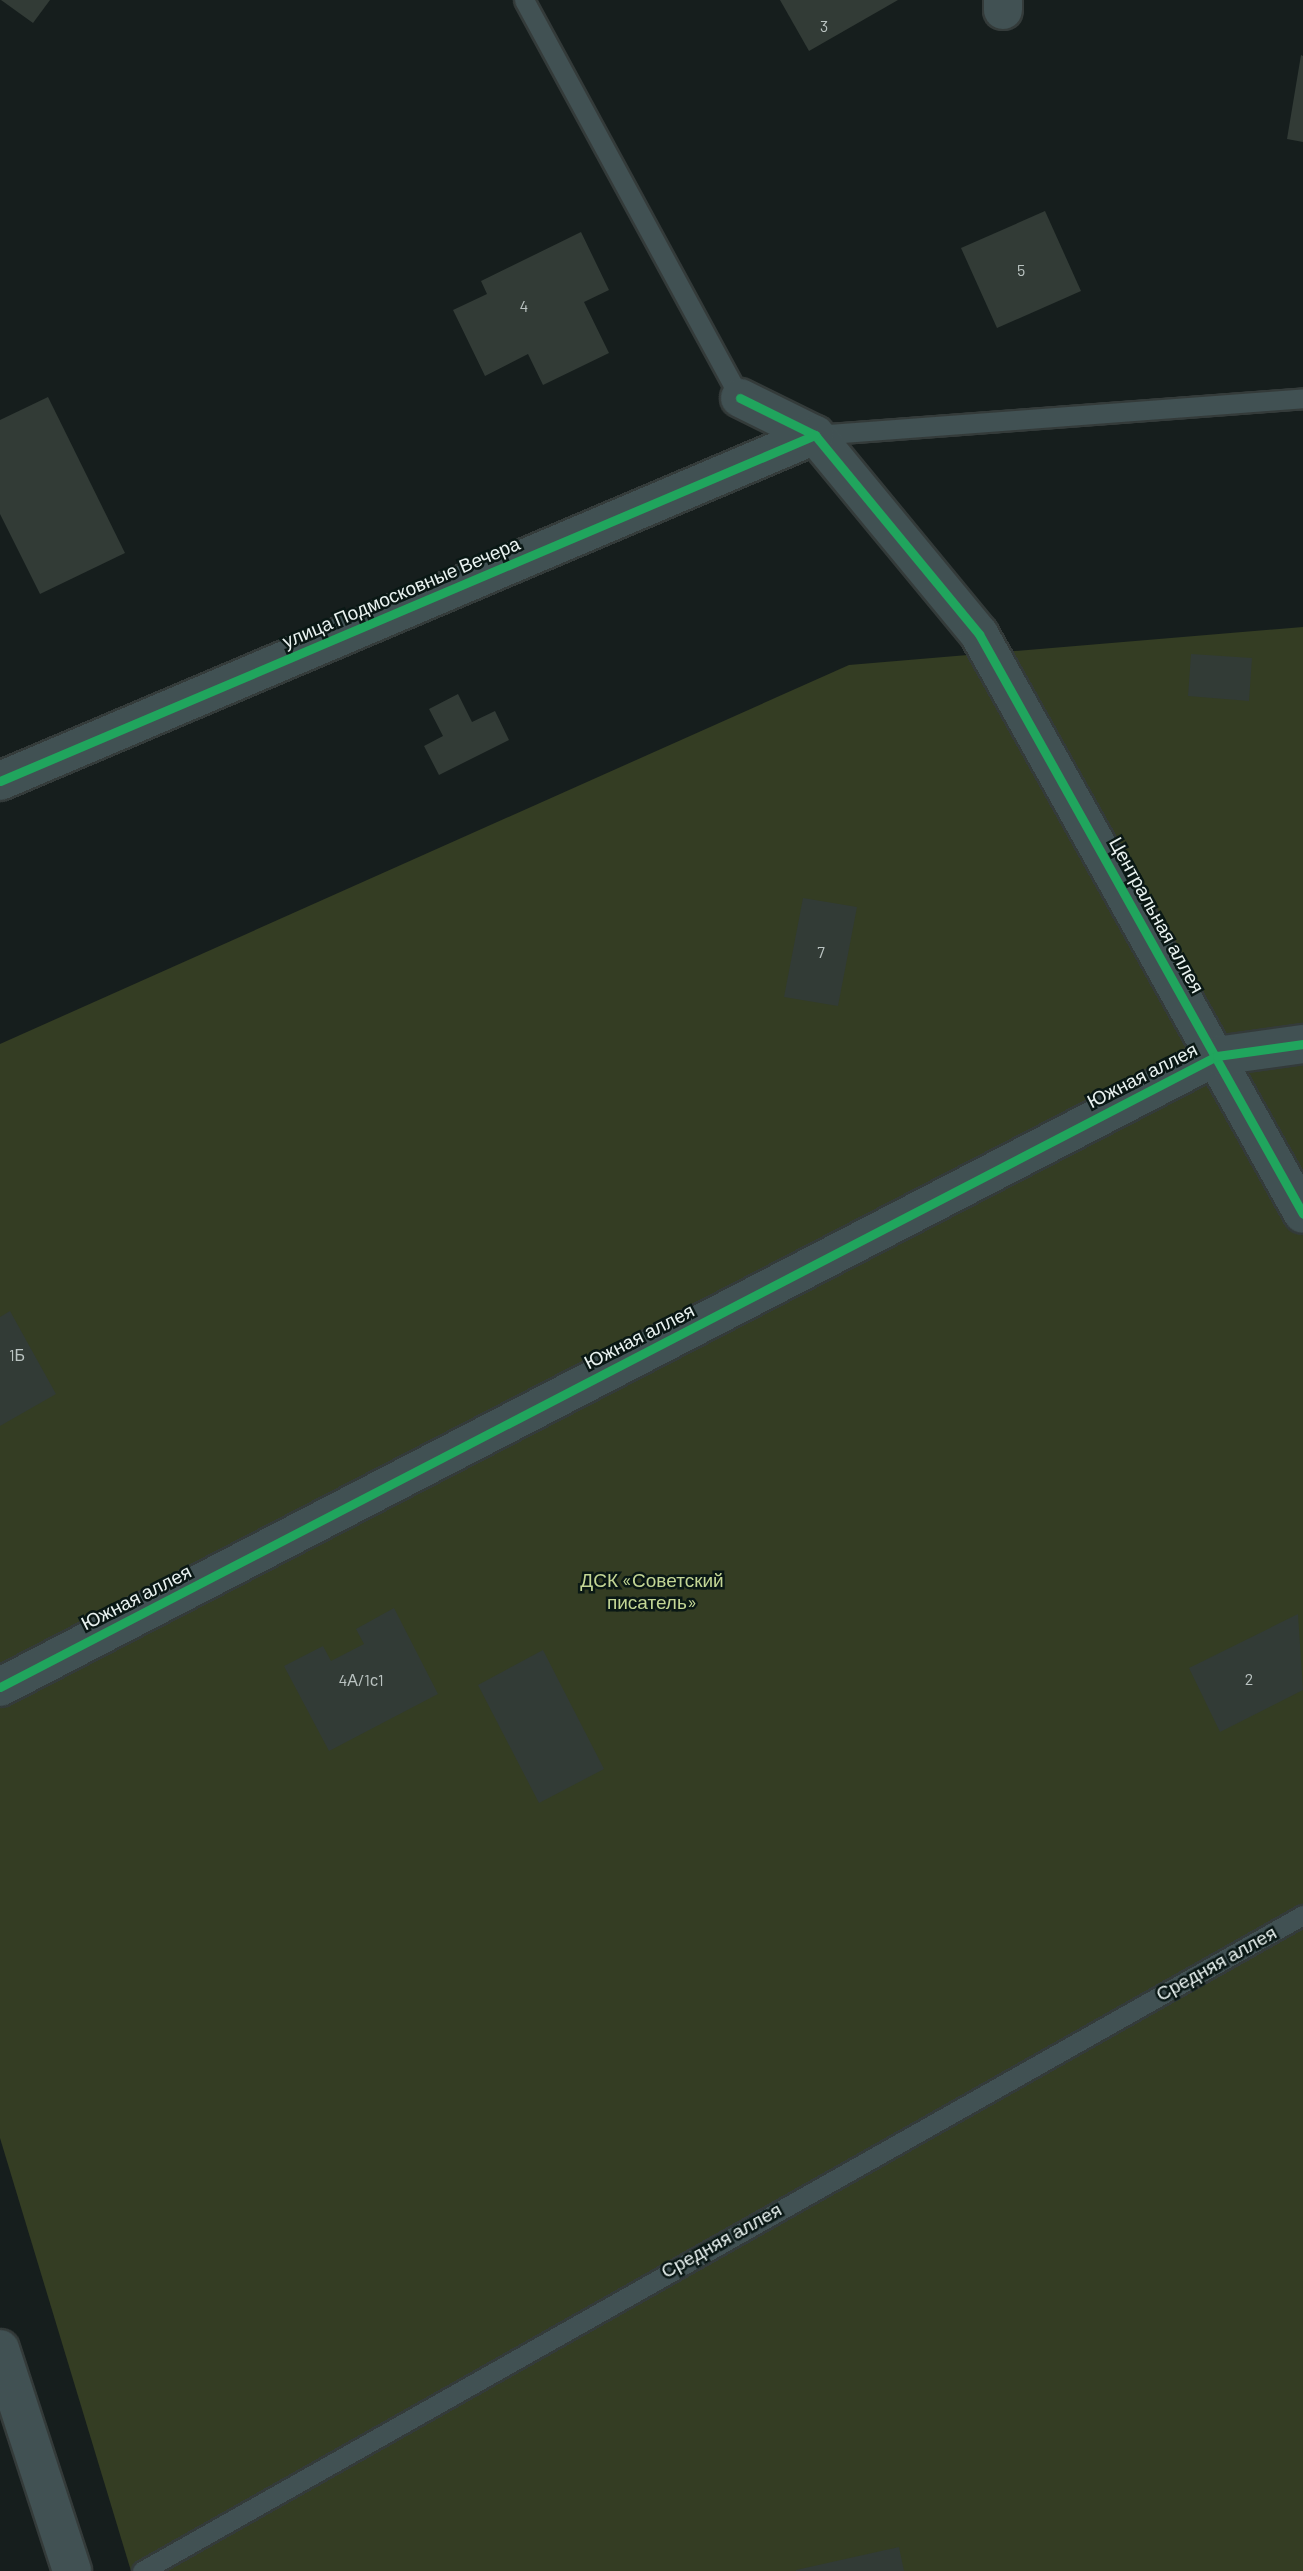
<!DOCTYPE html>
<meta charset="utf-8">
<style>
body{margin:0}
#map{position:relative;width:1303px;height:2571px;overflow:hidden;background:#161e1d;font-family:Barlow,sans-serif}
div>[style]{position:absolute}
.green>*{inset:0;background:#343d23}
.building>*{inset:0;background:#323b36}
.roads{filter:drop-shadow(2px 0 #343b3a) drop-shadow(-2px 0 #343b3a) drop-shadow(0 2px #343b3a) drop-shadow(0 -2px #343b3a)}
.lane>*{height:19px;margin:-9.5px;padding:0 9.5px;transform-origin:9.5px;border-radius:9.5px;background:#415153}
.street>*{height:38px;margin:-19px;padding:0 19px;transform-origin:19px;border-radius:19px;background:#415153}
.cycleway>*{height:9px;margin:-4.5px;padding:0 4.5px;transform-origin:4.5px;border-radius:4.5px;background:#20a55d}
span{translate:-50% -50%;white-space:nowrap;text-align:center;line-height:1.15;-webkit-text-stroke:5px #0a1815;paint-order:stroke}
.number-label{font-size:16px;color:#bbc4c2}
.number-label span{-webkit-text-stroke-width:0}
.street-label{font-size:19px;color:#e9f2f0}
.park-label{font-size:19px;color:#c3d695}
</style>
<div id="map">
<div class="green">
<div style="clip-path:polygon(1303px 627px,1303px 2571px,131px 2571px,0 2138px,0 1044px,849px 665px)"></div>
</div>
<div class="building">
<div style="clip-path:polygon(1px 0,50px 0,33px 23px)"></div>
<div style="clip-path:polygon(780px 0,898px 0,809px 51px)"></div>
<div style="clip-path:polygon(1301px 55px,1303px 56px,1303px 142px,1287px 139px)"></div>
<div style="clip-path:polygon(1045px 211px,1081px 291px,997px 328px,961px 248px)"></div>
<div style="clip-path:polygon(581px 232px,609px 290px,584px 302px,609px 353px,543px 385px,528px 354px,485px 376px,453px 310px,487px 294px,481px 281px)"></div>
<div style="clip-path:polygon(48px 397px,125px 553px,40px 594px,0 514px,0 420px)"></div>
<div style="clip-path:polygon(1191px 654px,1252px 658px,1249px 701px,1188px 696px)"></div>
<div style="clip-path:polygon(458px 694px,472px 722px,495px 711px,509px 740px,439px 775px,424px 746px,443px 736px,429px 709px)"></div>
<div style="clip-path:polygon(803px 898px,857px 907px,838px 1006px,784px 997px)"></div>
<div style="clip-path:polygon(10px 1311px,56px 1394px,0 1426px,0 1317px)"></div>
<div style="clip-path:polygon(394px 1608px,438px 1694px,329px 1751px,284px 1666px,323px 1646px,331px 1661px,364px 1644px,356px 1629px)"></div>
<div style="clip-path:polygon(1298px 1614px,1303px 1690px,1220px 1732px,1189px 1668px)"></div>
<div style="clip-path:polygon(543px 1650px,604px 1769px,539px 1803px,478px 1685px)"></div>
<div style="clip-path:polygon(899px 2547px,904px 2571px,796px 2571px,796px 2570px)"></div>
</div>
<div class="roads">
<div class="lane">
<div style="left:524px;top:0;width:453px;rotate:61.5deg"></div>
<div style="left:815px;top:435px;width:489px;rotate:-4.3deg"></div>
<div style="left:142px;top:2571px;width:1334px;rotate:-29.47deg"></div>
</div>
<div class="street">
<div style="left:1003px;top:10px;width:10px;rotate:-90deg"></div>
<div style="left:740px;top:398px;width:84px;rotate:26.3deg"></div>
<div style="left:815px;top:435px;width:258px;rotate:50.5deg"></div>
<div style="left:979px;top:634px;width:664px;rotate:60.81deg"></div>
<div style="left:0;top:781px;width:885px;rotate:-23deg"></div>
<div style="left:0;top:1687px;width:1371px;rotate:-27.41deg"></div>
<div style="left:1217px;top:1056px;width:87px;rotate:-7.9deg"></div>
<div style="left:0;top:2349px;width:233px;rotate:72deg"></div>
</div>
</div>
<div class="cycleway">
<div style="left:740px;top:398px;width:84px;rotate:26.3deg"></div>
<div style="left:815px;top:435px;width:258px;rotate:50.5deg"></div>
<div style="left:979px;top:634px;width:664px;rotate:60.81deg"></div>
<div style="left:0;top:781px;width:885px;rotate:-23deg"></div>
<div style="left:0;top:1687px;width:1371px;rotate:-27.41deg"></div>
<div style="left:1217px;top:1056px;width:87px;rotate:-7.9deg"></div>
</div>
<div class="number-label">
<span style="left:824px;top:26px">3</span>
<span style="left:1021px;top:270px">5</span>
<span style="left:524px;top:306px">4</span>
<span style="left:821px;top:952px">7</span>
<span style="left:17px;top:1355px">1Б</span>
<span style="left:1249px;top:1679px">2</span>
<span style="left:361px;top:1680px">4А/1с1</span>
</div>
<div class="street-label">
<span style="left:401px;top:592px;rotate:-23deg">улица Подмосковные Вечера</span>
<span style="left:1157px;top:915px;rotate:61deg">Центральная аллея</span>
<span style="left:1142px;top:1075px;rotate:-27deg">Южная аллея</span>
<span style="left:639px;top:1336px;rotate:-27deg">Южная аллея</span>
<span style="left:136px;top:1597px;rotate:-27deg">Южная аллея</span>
<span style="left:1216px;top:1963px;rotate:-29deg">Средняя аллея</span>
<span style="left:721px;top:2240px;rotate:-29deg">Средняя аллея</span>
</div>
<div class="park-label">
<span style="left:652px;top:1591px">ДСК «Советский<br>писатель»</span>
</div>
</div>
